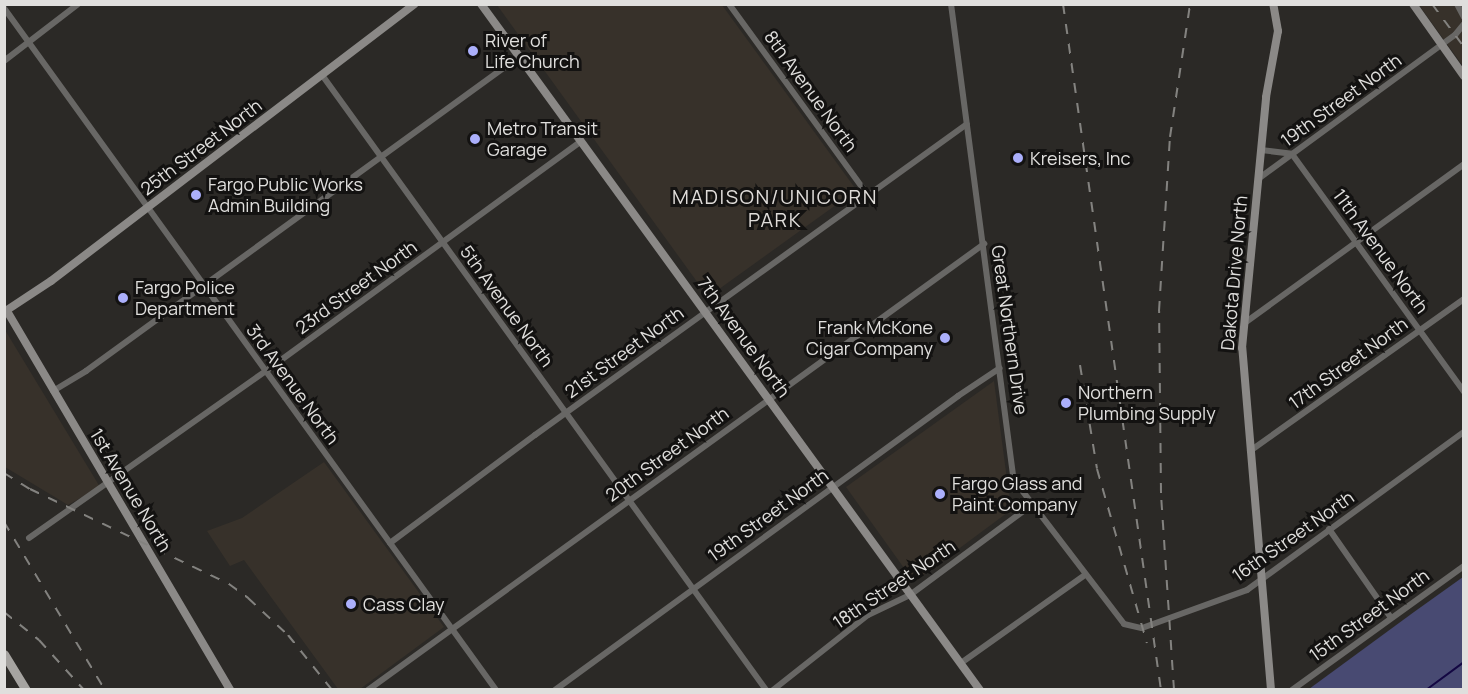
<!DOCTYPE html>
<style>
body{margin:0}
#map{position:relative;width:1468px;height:694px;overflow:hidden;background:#2b2926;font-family:Manrope,sans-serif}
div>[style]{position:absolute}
.built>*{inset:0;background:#37312a}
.green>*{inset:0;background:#484a72}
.stream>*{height:2px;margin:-1px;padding:0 1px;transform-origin:1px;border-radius:1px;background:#130742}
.street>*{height:6px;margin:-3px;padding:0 3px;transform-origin:3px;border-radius:3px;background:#686765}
.secondary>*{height:8px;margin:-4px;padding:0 4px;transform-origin:4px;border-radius:4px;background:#8b8987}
.primary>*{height:9px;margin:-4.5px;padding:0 4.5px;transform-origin:4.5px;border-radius:4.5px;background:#a6a4a1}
.rail>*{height:2px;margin-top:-1px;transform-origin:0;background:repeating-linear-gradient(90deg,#83827f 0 10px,transparent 0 20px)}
.dots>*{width:16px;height:16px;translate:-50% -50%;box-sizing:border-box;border:3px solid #131211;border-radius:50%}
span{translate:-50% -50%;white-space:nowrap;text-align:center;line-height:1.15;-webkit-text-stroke:6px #131211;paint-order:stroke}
.poi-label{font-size:18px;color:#e0dfdd}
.left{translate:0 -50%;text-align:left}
.right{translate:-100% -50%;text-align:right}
.street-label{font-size:18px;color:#e0dfdd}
.neighbourhood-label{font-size:20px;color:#dfdcd9;letter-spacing:1.5px}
.frame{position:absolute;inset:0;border:6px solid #e0dfdd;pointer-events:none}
</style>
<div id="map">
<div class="built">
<div style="clip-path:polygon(497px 5px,722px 5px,855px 188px,854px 192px,708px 297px)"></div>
<div style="clip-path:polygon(1419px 5px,1463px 5px,1463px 66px)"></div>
<div style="clip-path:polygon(5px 330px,100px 487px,68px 505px,5px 467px)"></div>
<div style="clip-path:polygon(994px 381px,1011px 510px,914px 582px,846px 487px)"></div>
<div style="clip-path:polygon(324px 462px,444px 627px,360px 689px,338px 689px,244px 560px,230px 566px,207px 531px,242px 518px)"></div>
</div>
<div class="green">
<div style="clip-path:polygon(1463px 577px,1463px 689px,1309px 689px,1414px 612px)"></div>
</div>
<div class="stream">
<div style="left:1426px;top:690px;width:47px;rotate:-36.4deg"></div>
</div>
<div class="street">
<div style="left:729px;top:4px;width:236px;rotate:54deg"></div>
<div style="left:951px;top:4px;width:480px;rotate:82.5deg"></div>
<div style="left:1014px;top:480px;width:181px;rotate:52.6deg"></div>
<div style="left:1124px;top:624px;width:18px;rotate:13deg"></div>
<div style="left:1142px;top:628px;width:112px;rotate:-19.9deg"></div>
<div style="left:1247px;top:590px;width:268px;rotate:-36.1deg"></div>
<div style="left:1457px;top:4px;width:15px;rotate:62deg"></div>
<div style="left:4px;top:8px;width:841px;rotate:54.19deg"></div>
<div style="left:4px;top:61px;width:93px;rotate:-37.6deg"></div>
<div style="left:322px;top:75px;width:759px;rotate:54.17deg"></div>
<div style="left:1261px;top:150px;width:31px;rotate:7deg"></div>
<div style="left:1292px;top:154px;width:294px;rotate:54.1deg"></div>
<div style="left:1258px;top:179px;width:244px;rotate:-36.2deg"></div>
<div style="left:1455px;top:35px;width:14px;rotate:-51deg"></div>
<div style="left:1246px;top:322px;width:269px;rotate:-35.9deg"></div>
<div style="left:53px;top:391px;width:39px;rotate:-31deg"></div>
<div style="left:86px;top:371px;width:536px;rotate:-35.97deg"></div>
<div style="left:1250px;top:451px;width:262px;rotate:-35.4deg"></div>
<div style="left:1329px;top:529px;width:108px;rotate:55.1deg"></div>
<div style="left:29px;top:538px;width:290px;rotate:-35.2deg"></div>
<div style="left:266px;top:371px;width:390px;rotate:-36.1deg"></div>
<div style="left:390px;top:543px;width:181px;rotate:-36.7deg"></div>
<div style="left:535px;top:435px;width:532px;rotate:-35.75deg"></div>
<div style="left:961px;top:663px;width:152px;rotate:-35.4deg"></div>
<div style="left:368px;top:690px;width:761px;rotate:-35.91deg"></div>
<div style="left:555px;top:690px;width:499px;rotate:-36.1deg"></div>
<div style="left:958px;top:396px;width:50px;rotate:-33.7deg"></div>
<div style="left:773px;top:690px;width:121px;rotate:-38.3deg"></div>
<div style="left:868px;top:615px;width:47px;rotate:-25.5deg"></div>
<div style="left:910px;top:595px;width:153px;rotate:-36.5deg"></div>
<div style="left:1292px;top:690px;width:212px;rotate:-35.8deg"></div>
</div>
<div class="secondary">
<div style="left:481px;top:4px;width:848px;rotate:53.97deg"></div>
<div style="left:1413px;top:4px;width:88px;rotate:54.7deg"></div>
<div style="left:7px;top:311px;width:440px;rotate:59.5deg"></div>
<div style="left:4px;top:312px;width:56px;rotate:-33.4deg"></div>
<div style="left:51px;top:281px;width:457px;rotate:-37.3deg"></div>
<div style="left:1271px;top:690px;width:343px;rotate:-94.8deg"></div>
<div style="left:1242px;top:348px;width:252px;rotate:-84.5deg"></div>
<div style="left:1266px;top:97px;width:67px;rotate:-79.7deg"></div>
<div style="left:1278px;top:31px;width:27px;rotate:-100deg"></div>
</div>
<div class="primary">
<div style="left:4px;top:654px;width:42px;rotate:58.6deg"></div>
</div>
<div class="rail">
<div style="left:1063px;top:4px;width:693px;rotate:81.87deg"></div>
<div style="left:1432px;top:4px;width:54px;rotate:53.3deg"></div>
<div style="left:1080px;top:365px;width:105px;rotate:80.7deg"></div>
<div style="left:1097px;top:469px;width:181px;rotate:74deg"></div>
<div style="left:4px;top:473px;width:31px;rotate:32deg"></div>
<div style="left:30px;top:489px;width:221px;rotate:25.5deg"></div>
<div style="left:229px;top:584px;width:24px;rotate:36deg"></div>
<div style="left:248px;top:598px;width:54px;rotate:42.8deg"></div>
<div style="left:288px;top:635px;width:70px;rotate:51.3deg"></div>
<div style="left:4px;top:522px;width:196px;rotate:59deg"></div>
<div style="left:4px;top:612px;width:45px;rotate:38.7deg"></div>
<div style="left:39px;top:640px;width:67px;rotate:48deg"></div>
<div style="left:1174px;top:690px;width:197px;rotate:-93.8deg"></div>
<div style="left:1161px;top:493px;width:182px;rotate:-90.6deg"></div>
<div style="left:1159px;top:311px;width:174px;rotate:-86.4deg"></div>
<div style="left:1170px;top:137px;width:134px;rotate:-81.4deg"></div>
</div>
<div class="dots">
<div style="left:473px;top:51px;background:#abaffb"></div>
<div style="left:475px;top:139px;background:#abaffb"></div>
<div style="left:1018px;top:158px;background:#abaffb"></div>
<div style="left:196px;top:195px;background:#abaffb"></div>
<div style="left:123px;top:298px;background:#abaffb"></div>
<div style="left:945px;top:338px;background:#abaffb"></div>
<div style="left:1066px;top:403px;background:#abaffb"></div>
<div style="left:940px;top:494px;background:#abaffb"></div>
<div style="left:351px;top:604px;background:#abaffb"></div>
</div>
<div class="poi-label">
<span class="left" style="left:485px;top:51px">River of<br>Life Church</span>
<span class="left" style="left:487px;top:139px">Metro Transit<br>Garage</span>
<span class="left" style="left:1030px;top:158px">Kreisers, Inc</span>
<span class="left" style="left:208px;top:195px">Fargo Public Works<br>Admin Building</span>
<span class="left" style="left:135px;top:298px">Fargo Police<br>Department</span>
<span class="right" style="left:933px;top:338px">Frank McKone<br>Cigar Company</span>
<span class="left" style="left:1078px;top:403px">Northern<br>Plumbing Supply</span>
<span class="left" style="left:952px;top:494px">Fargo Glass and<br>Paint Company</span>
<span class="left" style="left:363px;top:604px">Cass Clay</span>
</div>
<div class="street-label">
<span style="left:811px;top:91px;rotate:54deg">8th Avenue North</span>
<span style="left:1341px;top:100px;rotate:-36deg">19th Street North</span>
<span style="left:201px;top:147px;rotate:-37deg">25th Street North</span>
<span style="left:1381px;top:251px;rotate:54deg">11th Avenue North</span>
<span style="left:1234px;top:273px;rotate:-85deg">Dakota Drive North</span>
<span style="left:356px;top:287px;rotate:-36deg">23rd Street North</span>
<span style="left:507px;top:306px;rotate:54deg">5th Avenue North</span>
<span style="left:1010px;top:330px;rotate:82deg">Great Northern Drive</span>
<span style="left:744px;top:337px;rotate:54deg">7th Avenue North</span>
<span style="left:624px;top:352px;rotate:-36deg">21st Street North</span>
<span style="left:1348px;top:363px;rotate:-36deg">17th Street North</span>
<span style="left:293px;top:384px;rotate:54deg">3rd Avenue North</span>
<span style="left:667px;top:454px;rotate:-36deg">20th Street North</span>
<span style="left:131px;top:490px;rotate:59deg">1st Avenue North</span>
<span style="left:768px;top:515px;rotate:-36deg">19th Street North</span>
<span style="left:1293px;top:536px;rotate:-35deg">16th Street North</span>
<span style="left:894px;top:584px;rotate:-34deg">18th Street North</span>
<span style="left:1369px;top:615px;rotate:-36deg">15th Street North</span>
</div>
<div class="neighbourhood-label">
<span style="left:775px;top:208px">MADISON/UNICORN<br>PARK</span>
</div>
<div class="frame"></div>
</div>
